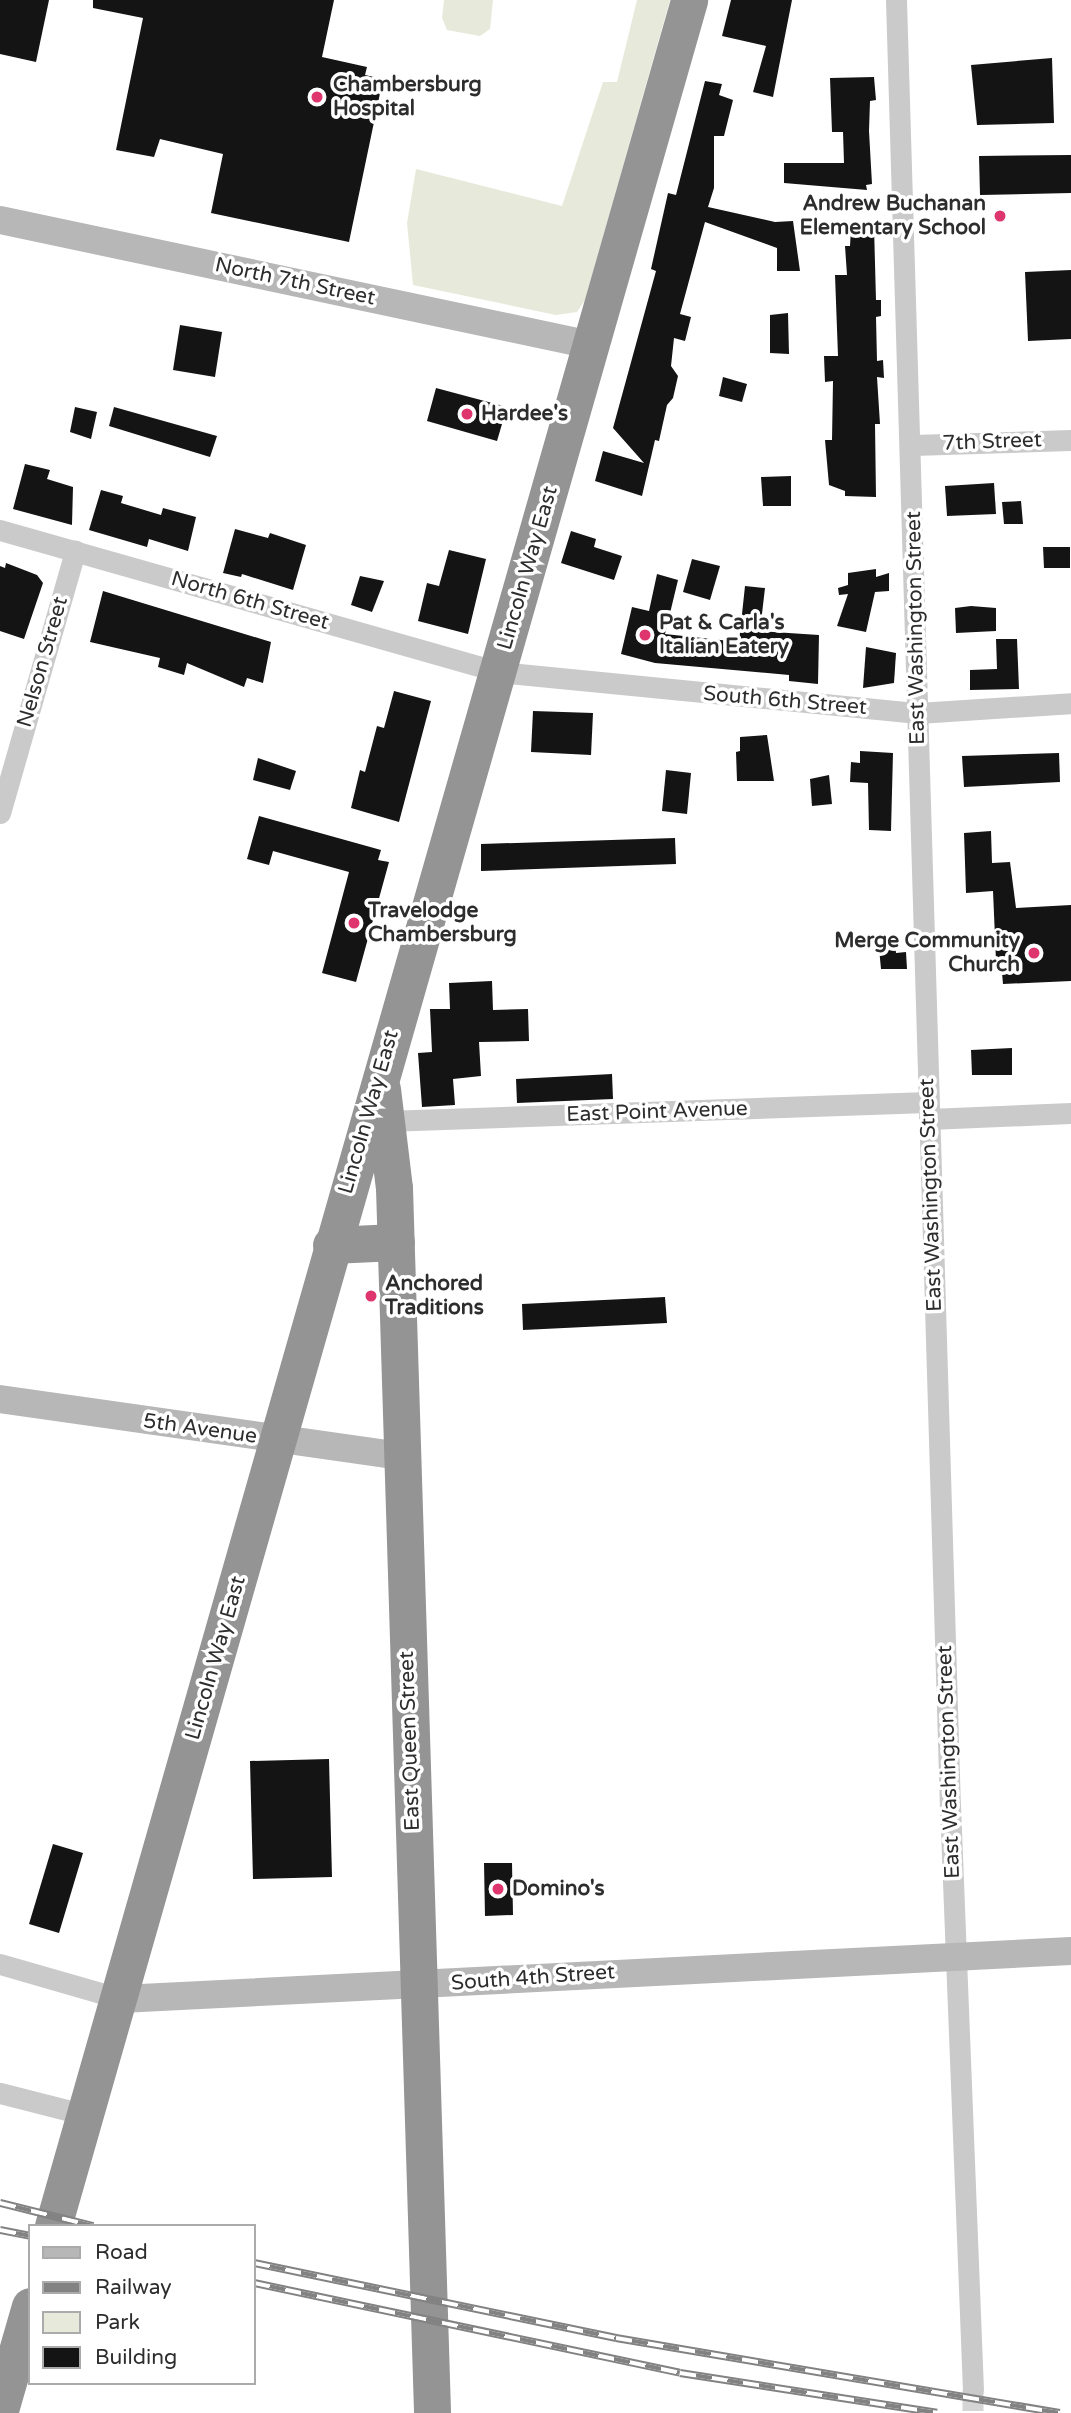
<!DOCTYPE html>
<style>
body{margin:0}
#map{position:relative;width:1071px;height:2413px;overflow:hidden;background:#fff;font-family:"Varela Round",sans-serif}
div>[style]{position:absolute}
.green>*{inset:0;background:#e7eadb}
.building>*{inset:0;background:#141414}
.street-tunnel>*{height:21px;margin-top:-10.5px;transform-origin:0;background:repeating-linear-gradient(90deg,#d5d5d5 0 21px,transparent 0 31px)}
.street>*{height:21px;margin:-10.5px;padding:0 10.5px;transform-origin:10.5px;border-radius:10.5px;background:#cacaca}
.secondary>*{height:28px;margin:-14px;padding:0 14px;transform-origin:14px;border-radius:14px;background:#b7b7b7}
.highway>*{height:37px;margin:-18.5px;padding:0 18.5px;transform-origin:18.5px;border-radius:18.5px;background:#949494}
.rail>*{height:8px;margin-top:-4px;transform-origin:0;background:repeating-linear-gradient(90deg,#fff 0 16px,#828282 0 32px);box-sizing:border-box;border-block:2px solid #828282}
.dots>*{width:19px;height:19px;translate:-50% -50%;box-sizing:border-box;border:4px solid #fff;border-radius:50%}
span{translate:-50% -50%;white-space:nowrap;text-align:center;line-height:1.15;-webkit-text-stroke:7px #fff;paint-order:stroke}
.poi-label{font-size:21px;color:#2d2d2d;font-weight:700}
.left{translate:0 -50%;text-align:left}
.right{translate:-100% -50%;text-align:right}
.street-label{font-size:21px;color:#2d2d2d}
.legend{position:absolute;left:28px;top:2224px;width:228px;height:161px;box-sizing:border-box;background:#fff;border:2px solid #ababab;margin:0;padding:9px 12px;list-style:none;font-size:21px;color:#2d2d2d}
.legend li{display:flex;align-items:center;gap:14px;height:35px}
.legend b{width:35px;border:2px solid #ababab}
</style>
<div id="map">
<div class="green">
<div style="clip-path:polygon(444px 0,493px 0,490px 29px,480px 36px,447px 30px,442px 18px)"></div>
<div style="clip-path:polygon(637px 0,670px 0,585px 300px,577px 312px,556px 315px,413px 285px,407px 223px,416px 169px,562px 206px,603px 82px,617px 82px)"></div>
</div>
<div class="building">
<div style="clip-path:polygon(0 0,49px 0,36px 62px,0 54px)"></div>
<div style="clip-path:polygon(93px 0,334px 0,322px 57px,367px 67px,365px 75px,383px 79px,349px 242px,211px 213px,223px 154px,160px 139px,154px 157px,116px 150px,143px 18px,93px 8px)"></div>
<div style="clip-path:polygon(731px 0,792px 0,773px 97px,753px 92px,766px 46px,722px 36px)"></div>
<div style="clip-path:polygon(1052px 58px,1054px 123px,977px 125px,971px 65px)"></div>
<div style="clip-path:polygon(874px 77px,876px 100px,870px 101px,869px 131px,872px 184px,866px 185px,867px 190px,784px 183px,784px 163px,844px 163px,843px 132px,832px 132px,830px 78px)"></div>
<div style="clip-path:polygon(705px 81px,722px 84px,719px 95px,733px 100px,724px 136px,714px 136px,714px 188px,708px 207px,775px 222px,793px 221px,800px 271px,777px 271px,777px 248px,705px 222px,680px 314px,691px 317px,685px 341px,674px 338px,671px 366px,678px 376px,673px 398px,667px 405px,659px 441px,655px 440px,642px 496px,595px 481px,603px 451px,644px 463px,613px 428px,656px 271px,651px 269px,668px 193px,676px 195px)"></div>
<div style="clip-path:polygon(1071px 155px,1071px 193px,980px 195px,979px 156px)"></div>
<div style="clip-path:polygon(874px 226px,876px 300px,881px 300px,881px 316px,876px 317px,877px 361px,883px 360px,884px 378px,877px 377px,880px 424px,875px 424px,876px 497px,845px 496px,845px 491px,829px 485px,825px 440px,832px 440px,833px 381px,825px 382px,824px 356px,838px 356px,835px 275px,847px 275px,845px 246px,850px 246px,851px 228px)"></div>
<div style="clip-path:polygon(1071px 270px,1071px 339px,1028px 341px,1025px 272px)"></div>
<div style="clip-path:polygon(788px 313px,789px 354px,770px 353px,770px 315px)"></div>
<div style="clip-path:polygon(180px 325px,222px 332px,215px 377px,173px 370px)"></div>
<div style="clip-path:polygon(723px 377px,747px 384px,742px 402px,719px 396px)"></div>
<div style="clip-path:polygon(436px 388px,507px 407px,497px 441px,427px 421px)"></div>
<div style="clip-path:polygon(75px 407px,97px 412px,91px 439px,70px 432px)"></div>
<div style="clip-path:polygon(114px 407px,217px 436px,210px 457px,109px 426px)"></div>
<div style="clip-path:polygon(25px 464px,50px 470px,47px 479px,73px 487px,72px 525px,13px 509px)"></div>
<div style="clip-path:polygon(791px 476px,791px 506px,763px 506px,761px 477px)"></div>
<div style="clip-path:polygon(994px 483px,996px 514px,947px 516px,945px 486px)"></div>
<div style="clip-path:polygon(101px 490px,123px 496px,121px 503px,161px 515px,163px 508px,196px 517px,188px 551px,149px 539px,147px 547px,89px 530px)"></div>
<div style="clip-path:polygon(1021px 501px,1023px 524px,1004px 524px,1002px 502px)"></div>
<div style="clip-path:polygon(235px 529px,268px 538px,270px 533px,306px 545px,293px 590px,242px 574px,241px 577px,223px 573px)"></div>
<div style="clip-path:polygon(571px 531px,596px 539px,594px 547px,622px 556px,614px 580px,561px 563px)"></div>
<div style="clip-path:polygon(1043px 547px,1070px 547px,1070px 568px,1044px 568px)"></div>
<div style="clip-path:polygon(449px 550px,486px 559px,468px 634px,418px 621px,427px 583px,439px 586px)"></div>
<div style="clip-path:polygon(692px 559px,720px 566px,710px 600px,683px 592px)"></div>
<div style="clip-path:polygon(6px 563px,37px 575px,43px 583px,24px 639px,0 631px,0 566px,5px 568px)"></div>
<div style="clip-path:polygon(876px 569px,876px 577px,889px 573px,889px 591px,875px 592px,866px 632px,837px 626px,848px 594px,839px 595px,838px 588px,848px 585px,848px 573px)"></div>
<div style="clip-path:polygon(657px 574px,678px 580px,665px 634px,739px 642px,745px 586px,765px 588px,760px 631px,819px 635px,818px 684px,789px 681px,789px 675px,655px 663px,621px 654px,632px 607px,649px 611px)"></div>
<div style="clip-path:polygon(360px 576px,384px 581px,372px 612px,351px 605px)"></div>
<div style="clip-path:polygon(103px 591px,271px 642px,263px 683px,247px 678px,244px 687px,187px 663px,184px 675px,158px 667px,160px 658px,90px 642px)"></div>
<div style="clip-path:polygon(971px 606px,996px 608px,996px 631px,956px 633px,955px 608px)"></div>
<div style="clip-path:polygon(996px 639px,1017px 639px,1019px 689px,970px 690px,970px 670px,997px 669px)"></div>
<div style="clip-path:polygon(866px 647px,896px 653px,894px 683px,863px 688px)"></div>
<div style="clip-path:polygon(394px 691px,431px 701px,399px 822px,351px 808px,360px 770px,365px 772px,377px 726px,384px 728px)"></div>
<div style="clip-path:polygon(533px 711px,593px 713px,591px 755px,531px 752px)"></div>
<div style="clip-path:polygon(767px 735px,774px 781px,737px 781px,736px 752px,740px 751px,740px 737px)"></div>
<div style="clip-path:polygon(860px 751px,893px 753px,891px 831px,869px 830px,868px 783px,850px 782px,851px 762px,860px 763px)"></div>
<div style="clip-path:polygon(1059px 753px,1060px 782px,964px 787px,962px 756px)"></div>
<div style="clip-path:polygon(258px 758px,296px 771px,290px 790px,253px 780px)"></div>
<div style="clip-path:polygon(666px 770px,691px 773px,687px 814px,662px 811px)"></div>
<div style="clip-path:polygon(829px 775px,832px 804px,812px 806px,810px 779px)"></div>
<div style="clip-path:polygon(259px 816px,381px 850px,378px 860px,389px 862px,356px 982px,322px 973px,349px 872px,273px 851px,269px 865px,247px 859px)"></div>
<div style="clip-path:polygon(991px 831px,992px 863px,1010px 862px,1016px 908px,1071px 905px,1071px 981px,1003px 984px,1001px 962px,996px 961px,993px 891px,966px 893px,964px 833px)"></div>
<div style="clip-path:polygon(675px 838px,676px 864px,481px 871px,481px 844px)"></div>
<div style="clip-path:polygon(894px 936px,896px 953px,906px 952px,907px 969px,881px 969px,878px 938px)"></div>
<div style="clip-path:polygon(492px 981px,493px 1010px,528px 1009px,529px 1041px,479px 1042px,481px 1076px,453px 1079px,455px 1105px,422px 1107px,418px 1053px,432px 1052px,430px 1009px,450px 1009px,449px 983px)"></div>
<div style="clip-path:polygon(1012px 1048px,1012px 1075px,972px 1075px,971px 1050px)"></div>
<div style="clip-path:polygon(612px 1074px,613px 1099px,517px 1103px,516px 1079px)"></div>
<div style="clip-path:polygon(665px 1297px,667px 1323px,523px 1330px,522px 1304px)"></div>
<div style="clip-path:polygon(329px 1759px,332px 1877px,253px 1879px,250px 1761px)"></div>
<div style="clip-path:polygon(53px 1844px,83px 1853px,59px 1933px,29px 1924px)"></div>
<div style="clip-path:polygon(484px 1863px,512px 1863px,513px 1915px,485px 1916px)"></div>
</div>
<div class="street-tunnel">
<div style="left:973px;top:2390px;width:23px;rotate:90deg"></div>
</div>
<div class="street">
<div style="left:896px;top:0;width:1806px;rotate:88.29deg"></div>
<div style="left:950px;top:1805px;width:585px;rotate:87.75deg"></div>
<div style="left:913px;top:445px;width:158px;rotate:-1.8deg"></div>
<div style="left:0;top:530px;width:519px;rotate:15.88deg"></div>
<div style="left:499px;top:672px;width:421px;rotate:5.6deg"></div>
<div style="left:918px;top:713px;width:153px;rotate:-3.7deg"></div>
<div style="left:0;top:813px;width:273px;rotate:-74deg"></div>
<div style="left:929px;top:1119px;width:142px;rotate:-2.4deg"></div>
<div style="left:386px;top:1121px;width:542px;rotate:-2.01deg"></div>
<div style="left:0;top:1964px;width:126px;rotate:16.1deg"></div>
<div style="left:0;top:2093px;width:89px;rotate:14.3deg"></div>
</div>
<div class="secondary">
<div style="left:0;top:220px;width:604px;rotate:11.94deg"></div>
<div style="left:0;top:1399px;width:404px;rotate:8.1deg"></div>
<div style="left:121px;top:1999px;width:951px;rotate:-2.89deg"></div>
</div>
<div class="highway">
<div style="left:382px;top:1089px;width:100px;rotate:83.1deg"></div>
<div style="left:394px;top:1188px;width:1226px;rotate:88.22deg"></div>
<div style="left:331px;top:1245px;width:65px;rotate:-2.6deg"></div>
<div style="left:53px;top:2226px;width:2315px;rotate:-74.05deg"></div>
<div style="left:0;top:2410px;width:108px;rotate:-73.9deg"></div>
</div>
<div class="rail">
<div style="left:0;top:2203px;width:96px;rotate:13.9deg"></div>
<div style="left:0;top:2230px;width:31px;rotate:11deg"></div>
<div style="left:254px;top:2263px;width:370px;rotate:11.7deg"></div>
<div style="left:616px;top:2338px;width:450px;rotate:9.6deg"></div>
<div style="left:254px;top:2283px;width:435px;rotate:11.9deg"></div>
<div style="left:680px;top:2373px;width:260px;rotate:8.8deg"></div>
</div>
<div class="dots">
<div style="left:317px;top:97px;background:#de356f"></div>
<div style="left:1000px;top:216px;background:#de356f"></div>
<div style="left:467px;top:414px;background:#de356f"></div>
<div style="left:645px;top:635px;background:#de356f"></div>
<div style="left:354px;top:923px;background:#de356f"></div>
<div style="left:1034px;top:953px;background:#de356f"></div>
<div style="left:371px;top:1296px;background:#de356f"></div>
<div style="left:498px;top:1889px;background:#de356f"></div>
</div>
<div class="poi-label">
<span class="left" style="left:333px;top:97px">Chambersburg<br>Hospital</span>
<span class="right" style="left:986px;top:216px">Andrew Buchanan<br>Elementary School</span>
<span class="left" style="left:481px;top:414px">Hardee's</span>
<span class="left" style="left:659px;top:635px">Pat &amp; Carla's<br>Italian Eatery</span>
<span class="left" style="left:368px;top:923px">Travelodge<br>Chambersburg</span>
<span class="right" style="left:1020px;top:953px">Merge Community<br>Church</span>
<span class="left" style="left:385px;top:1296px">Anchored<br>Traditions</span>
<span class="left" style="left:512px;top:1889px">Domino's</span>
</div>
<div class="street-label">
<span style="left:295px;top:282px;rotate:12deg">North 7th Street</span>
<span style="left:992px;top:442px;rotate:-2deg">7th Street</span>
<span style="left:528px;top:568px;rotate:-74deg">Lincoln Way East</span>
<span style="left:250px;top:601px;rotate:16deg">North 6th Street</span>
<span style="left:916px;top:628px;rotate:-91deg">East Washington Street</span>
<span style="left:43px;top:662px;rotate:-74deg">Nelson Street</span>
<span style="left:785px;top:701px;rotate:5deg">South 6th Street</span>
<span style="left:369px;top:1112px;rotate:-74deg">Lincoln Way East</span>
<span style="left:657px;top:1112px;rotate:-2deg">East Point Avenue</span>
<span style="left:931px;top:1195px;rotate:-92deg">East Washington Street</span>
<span style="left:200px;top:1429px;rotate:8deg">5th Avenue</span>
<span style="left:216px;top:1658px;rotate:-74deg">Lincoln Way East</span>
<span style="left:410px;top:1741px;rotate:-92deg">East Queen Street</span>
<span style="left:949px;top:1762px;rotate:-92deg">East Washington Street</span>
<span style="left:533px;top:1978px;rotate:-4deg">South 4th Street</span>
</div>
<ul class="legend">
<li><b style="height:9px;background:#b7b7b7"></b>Road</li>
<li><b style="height:9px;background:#828282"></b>Railway</li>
<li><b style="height:19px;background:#e7eadb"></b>Park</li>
<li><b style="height:19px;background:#141414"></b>Building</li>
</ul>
</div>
